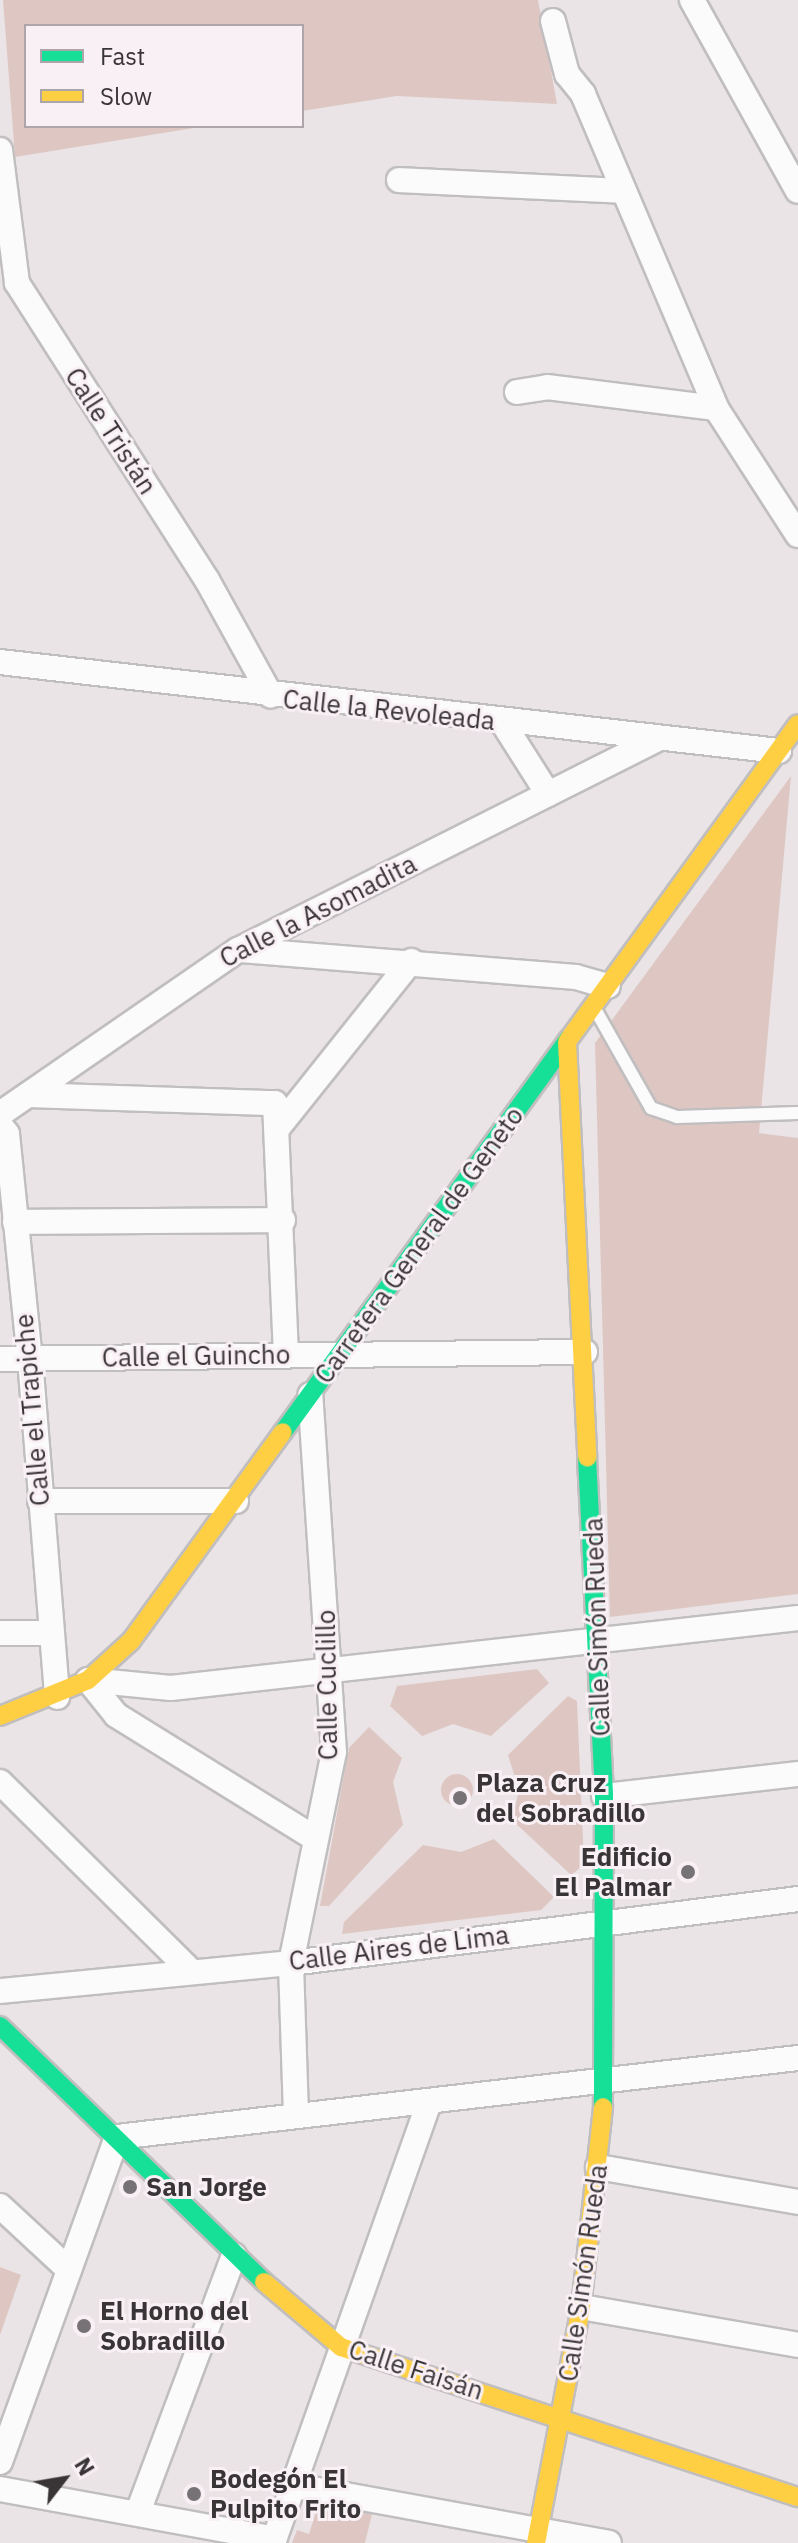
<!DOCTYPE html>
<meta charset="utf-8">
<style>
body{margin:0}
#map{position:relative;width:798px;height:2543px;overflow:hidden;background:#eae4e7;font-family:"IBM Plex Sans",sans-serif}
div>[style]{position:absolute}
.green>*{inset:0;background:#dec7c2}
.round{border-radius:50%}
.roads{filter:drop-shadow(2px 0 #c1bebf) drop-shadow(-2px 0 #c1bebf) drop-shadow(0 2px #c1bebf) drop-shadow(0 -2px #c1bebf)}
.lane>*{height:12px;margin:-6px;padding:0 6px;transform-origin:6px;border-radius:6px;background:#fcfbfb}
.street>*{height:24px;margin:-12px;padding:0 12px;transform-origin:12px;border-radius:12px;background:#fcfbfb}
.fast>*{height:18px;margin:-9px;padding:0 9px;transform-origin:9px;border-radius:9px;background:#16e098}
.slow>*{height:18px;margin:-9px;padding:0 9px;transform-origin:9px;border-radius:9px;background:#ffcf43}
.dots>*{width:22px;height:22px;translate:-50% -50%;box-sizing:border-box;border:4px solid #f9f0f5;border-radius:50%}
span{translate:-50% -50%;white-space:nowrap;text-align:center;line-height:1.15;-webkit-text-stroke:6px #f9f0f5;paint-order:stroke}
.street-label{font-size:26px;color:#393537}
.poi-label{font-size:26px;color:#393537;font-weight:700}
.left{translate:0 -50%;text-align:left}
.right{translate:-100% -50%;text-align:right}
.legend{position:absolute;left:24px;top:24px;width:280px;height:104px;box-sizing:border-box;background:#f9f0f5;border:2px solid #aca5a9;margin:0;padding:10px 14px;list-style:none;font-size:24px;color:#393537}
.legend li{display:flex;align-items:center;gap:16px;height:40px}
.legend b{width:40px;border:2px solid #aca5a9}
.north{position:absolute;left:24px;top:2439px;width:80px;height:80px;-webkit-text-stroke:6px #f9f0f5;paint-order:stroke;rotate:59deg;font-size:22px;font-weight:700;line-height:32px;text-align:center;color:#393537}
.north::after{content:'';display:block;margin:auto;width:28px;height:36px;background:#393537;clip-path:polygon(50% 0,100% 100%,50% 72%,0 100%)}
</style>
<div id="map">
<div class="green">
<div style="clip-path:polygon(3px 0,538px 0,557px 104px,397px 96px,302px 111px,302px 26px,26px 26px,26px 126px,206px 126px,15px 157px)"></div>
<div style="clip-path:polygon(791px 776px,759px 1133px,798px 1138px,798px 1594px,610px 1617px,595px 1043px)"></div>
<div style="clip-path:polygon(537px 1669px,549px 1683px,491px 1736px,453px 1724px,422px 1736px,390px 1706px,397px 1686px)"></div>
<div style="clip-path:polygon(568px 1696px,577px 1701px,584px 1865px,571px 1875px,512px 1820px,519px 1790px,508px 1755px)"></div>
<div style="clip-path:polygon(369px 1727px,402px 1758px,393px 1782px,403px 1825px,329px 1906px,320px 1906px,349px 1748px)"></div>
<div class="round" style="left:441px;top:1774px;width:32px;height:32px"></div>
<div style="clip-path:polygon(494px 1839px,554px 1897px,541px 1910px,342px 1934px,344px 1922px,423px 1845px,461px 1852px)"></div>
<div style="clip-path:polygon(0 2267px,21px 2275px,0 2335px)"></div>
<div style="clip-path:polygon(315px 2500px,373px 2510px,365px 2543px,292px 2543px,297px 2530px,309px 2534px,316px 2512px,305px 2508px)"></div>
</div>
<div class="roads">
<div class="lane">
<div style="left:595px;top:1009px;width:114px;rotate:60.5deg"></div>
<div style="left:651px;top:1108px;width:28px;rotate:19deg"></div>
<div style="left:677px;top:1117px;width:121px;rotate:-1.9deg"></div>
</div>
<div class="street">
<div style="left:692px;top:0;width:218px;rotate:61deg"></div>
<div style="left:553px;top:21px;width:55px;rotate:75.2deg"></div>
<div style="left:567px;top:74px;width:26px;rotate:51deg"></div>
<div style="left:583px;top:94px;width:341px;rotate:67deg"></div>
<div style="left:716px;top:408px;width:151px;rotate:57.2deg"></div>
<div style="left:0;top:150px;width:134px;rotate:82.7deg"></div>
<div style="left:17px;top:283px;width:353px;rotate:57.4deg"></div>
<div style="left:207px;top:580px;width:132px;rotate:61.1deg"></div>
<div style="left:399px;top:180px;width:221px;rotate:2.8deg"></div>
<div style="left:517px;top:392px;width:30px;rotate:-9deg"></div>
<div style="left:547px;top:387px;width:170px;rotate:7.1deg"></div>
<div style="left:0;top:662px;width:784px;rotate:6.52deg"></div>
<div style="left:503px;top:723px;width:84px;rotate:57.6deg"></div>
<div style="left:241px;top:950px;width:336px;rotate:4.6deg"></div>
<div style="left:576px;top:977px;width:33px;rotate:16deg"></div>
<div style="left:28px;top:1095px;width:247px;rotate:1.9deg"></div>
<div style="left:275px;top:1103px;width:251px;rotate:87.5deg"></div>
<div style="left:0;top:1114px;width:289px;rotate:-34.6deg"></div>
<div style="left:238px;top:950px;width:466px;rotate:-26.7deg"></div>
<div style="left:0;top:1125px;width:11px;rotate:52deg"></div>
<div style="left:7px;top:1134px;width:226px;rotate:84.2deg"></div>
<div style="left:30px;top:1359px;width:339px;rotate:85.4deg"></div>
<div style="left:277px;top:1129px;width:215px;rotate:-51.4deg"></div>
<div style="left:15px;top:1222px;width:268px;rotate:-0.4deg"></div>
<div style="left:0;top:1359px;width:585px;rotate:-0.69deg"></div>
<div style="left:40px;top:1501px;width:196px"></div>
<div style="left:0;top:1633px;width:51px"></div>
<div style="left:88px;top:1680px;width:83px;rotate:5.5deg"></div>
<div style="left:171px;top:1688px;width:631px;rotate:-6.37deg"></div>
<div style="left:88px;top:1680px;width:45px;rotate:51.3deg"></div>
<div style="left:116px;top:1715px;width:232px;rotate:31.8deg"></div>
<div style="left:0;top:1782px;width:263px;rotate:44.7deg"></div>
<div style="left:604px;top:1796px;width:195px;rotate:-6.5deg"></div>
<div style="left:0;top:1991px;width:292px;rotate:-5.5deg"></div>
<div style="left:291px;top:1963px;width:511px;rotate:-7.19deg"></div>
<div style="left:296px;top:2115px;width:152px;rotate:-91.9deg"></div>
<div style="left:291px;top:1963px;width:215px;rotate:-78.5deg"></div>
<div style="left:334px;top:1752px;width:358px;rotate:-93.8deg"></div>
<div style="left:598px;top:2167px;width:203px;rotate:9.9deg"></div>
<div style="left:0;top:2206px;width:94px;rotate:42.8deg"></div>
<div style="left:581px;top:2307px;width:220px;rotate:9.9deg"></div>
<div style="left:0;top:2462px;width:345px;rotate:-70.2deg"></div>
<div style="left:117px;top:2137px;width:686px;rotate:-6.62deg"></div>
<div style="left:296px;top:2486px;width:318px;rotate:10.3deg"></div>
<div style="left:0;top:2489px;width:279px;rotate:10.3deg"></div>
<div style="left:138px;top:2512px;width:274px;rotate:-69.5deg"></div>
<div style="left:273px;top:2543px;width:468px;rotate:-70.5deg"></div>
</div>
<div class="fast">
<div style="left:283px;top:1432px;width:486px;rotate:-54deg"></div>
<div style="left:587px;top:1458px;width:338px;rotate:87.1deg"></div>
<div style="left:604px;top:1796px;width:311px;rotate:90.2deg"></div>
<div style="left:0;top:2026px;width:368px;rotate:44.1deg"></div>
</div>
<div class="slow">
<div style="left:569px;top:1039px;width:389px;rotate:-54deg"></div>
<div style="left:567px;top:1042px;width:416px;rotate:87.2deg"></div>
<div style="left:0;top:1716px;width:95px;rotate:-22.2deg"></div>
<div style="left:88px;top:1680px;width:58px;rotate:-42.2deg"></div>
<div style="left:131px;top:1641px;width:258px;rotate:-54deg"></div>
<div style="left:264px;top:2282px;width:101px;rotate:40.2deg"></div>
<div style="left:341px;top:2347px;width:481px;rotate:18.2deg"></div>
<div style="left:536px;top:2543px;width:240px;rotate:-79.2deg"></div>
<div style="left:581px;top:2307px;width:201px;rotate:-83.7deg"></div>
</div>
</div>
<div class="dots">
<div style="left:460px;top:1798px;background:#777275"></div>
<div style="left:688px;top:1872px;background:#777275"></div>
<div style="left:130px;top:2187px;background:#777275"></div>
<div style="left:84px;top:2326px;background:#777275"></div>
<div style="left:194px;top:2494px;background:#777275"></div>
</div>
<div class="street-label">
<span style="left:111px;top:431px;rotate:57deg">Calle Tristán</span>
<span style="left:389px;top:710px;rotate:6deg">Calle la Revoleada</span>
<span style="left:318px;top:911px;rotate:-27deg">Calle la Asomadita</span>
<span style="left:419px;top:1245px;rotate:-54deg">Carretera General de Geneto</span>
<span style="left:196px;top:1356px;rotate:-1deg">Calle el Guincho</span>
<span style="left:32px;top:1410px;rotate:-95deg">Calle el Trapiche</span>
<span style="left:597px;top:1627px;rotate:-92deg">Calle Simón Rueda</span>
<span style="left:327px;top:1685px;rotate:-91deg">Calle Cuclillo</span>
<span style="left:399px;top:1948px;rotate:-7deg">Calle Aires de Lima</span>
<span style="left:583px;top:2273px;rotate:-82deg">Calle Simón Rueda</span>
<span style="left:416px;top:2370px;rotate:18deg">Calle Faisán</span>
</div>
<div class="poi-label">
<span class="left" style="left:476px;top:1798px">Plaza Cruz<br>del Sobradillo</span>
<span class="right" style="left:672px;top:1872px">Edificio<br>El Palmar</span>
<span class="left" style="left:146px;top:2187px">San Jorge</span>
<span class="left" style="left:100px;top:2326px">El Horno del<br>Sobradillo</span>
<span class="left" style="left:210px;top:2494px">Bodegón El<br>Pulpito Frito</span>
</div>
<ul class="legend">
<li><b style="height:10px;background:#16e098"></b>Fast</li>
<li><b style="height:10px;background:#ffcf43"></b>Slow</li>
</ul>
<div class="north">N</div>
</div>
